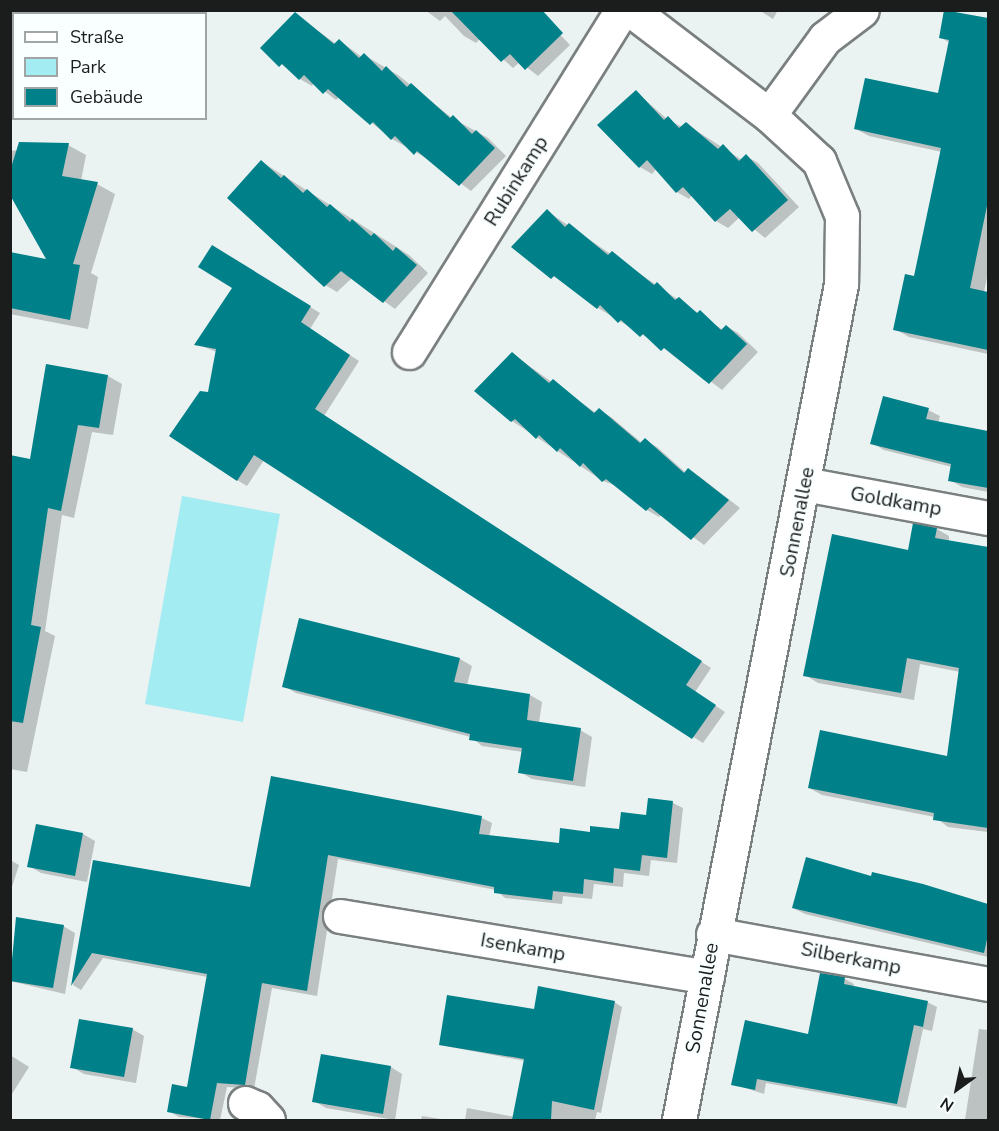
<!DOCTYPE html>
<meta charset="utf-8">
<style>
body{margin:0}
#map{position:relative;width:999px;height:1131px;overflow:hidden;background:#ebf2f2;font-family:"Nunito Sans",sans-serif}
div>[style]{position:absolute}
.green>*{inset:0;background:#a2ecf2}
.shadow>*{inset:0;background:#0003}
.building>*{inset:0;background:#008088}
.roads{filter:drop-shadow(2px 0 #7a7f80) drop-shadow(-2px 0 #7a7f80) drop-shadow(0 2px #7a7f80) drop-shadow(0 -2px #7a7f80)}
.minor>*{height:33px;margin:-16.5px;padding:0 16.5px;transform-origin:16.5px;border-radius:16.5px;background:#fff}
span{translate:-50% -50%;white-space:nowrap;text-align:center;line-height:1.15;-webkit-text-stroke:5px #f9ffff;paint-order:stroke}
.street-label{font-size:20px;color:#1b1d1d}
.frame{position:absolute;inset:0;border:12px solid #1b1d1d;pointer-events:none}
.legend{position:absolute;left:12px;top:12px;width:195px;height:108px;box-sizing:border-box;background:#f9ffff;border:2px solid #a0a5a5;margin:0;padding:8px 10px;list-style:none;font-size:18px;color:#1b1d1d}
.legend li{display:flex;align-items:center;gap:12px;height:30px}
.legend b{width:30px;border:2px solid #a0a5a5}
.north{position:absolute;left:927px;top:1059px;width:60px;height:60px;-webkit-text-stroke:4px #f9ffff;paint-order:stroke;rotate:213deg;font-size:16px;font-weight:700;line-height:24px;text-align:center;color:#1b1d1d}
.north::after{content:'';display:block;margin:auto;width:21px;height:27px;background:#1b1d1d;clip-path:polygon(50% 0,100% 100%,50% 72%,0 100%)}
</style>
<div id="map">
<div class="green">
<div style="clip-path:polygon(182px 496px,280px 514px,243px 722px,145px 704px)"></div>
</div>
<div class="shadow">
<div style="clip-path:polygon(425px 10px,537px 10px,570px 45px,538px 76px,520px 62px,513px 68px,480px 39px,476px 43px,464px 36px,445px 16px,440px 21px)"></div>
<div style="clip-path:polygon(759px 10px,778px 10px,773px 19px)"></div>
<div style="clip-path:polygon(946px 11px,988px 20px,988px 273px,984px 292px,988px 293px,988px 354px,909px 337px,895px 329px,915px 278px,942px 152px,869px 136px,856px 129px,940px 95px,950px 43px,940px 37px)"></div>
<div style="clip-path:polygon(295px 14px,336px 44px,340px 41px,362px 57px,364px 55px,398px 75px,452px 118px,488px 138px,506px 156px,471px 191px,428px 159px,392px 139px,339px 97px,336px 100px,314px 83px,312px 86px,300px 79px,262px 48px)"></div>
<div style="clip-path:polygon(636px 92px,667px 119px,682px 127px,686px 124px,742px 160px,746px 156px,758px 163px,799px 207px,765px 238px,740px 217px,728px 228px,716px 221px,692px 195px,689px 199px,677px 192px,656px 169px,652px 174px,640px 167px)"></div>
<div style="clip-path:polygon(68px 145px,86px 155px,81px 181px,97px 184px,115px 194px,91px 273px,98px 277px,88px 329px,10px 314px,10px 253px,49px 261px,10px 192px,10px 151px)"></div>
<div style="clip-path:polygon(262px 162px,409px 255px,428px 273px,395px 309px,352px 278px,337px 292px,325px 285px)"></div>
<div style="clip-path:polygon(547px 211px,723px 330px,726px 326px,738px 333px,758px 352px,722px 390px,676px 355px,598px 308px,513px 247px)"></div>
<div style="clip-path:polygon(222px 253px,320px 313px,310px 329px,359px 361px,324px 416px,711px 668px,695px 692px,725px 712px,703px 743px,264px 460px,247px 486px,237px 480px,209px 394px,217px 352px,196px 344px,234px 288px)"></div>
<div style="clip-path:polygon(512px 354px,596px 413px,599px 410px,611px 417px,642px 443px,645px 440px,657px 447px,686px 473px,688px 470px,700px 477px,740px 508px,704px 545px,662px 514px,659px 517px,647px 510px,617px 486px,603px 481px,512px 421px,476px 391px)"></div>
<div style="clip-path:polygon(47px 366px,108px 376px,122px 384px,113px 435px,92px 432px,74px 518px,62px 515px,45px 631px,55px 636px,27px 772px,10px 769px,10px 460px,31px 460px)"></div>
<div style="clip-path:polygon(928px 410px,940px 416px,938px 423px,988px 434px,988px 492px,962px 487px,950px 480px,952px 467px,884px 450px,872px 443px)"></div>
<div style="clip-path:polygon(937px 529px,949px 536px,949px 541px,988px 547px,988px 832px,948px 827px,935px 817px,822px 795px,809px 788px,948px 757px,960px 672px,920px 664px,914px 700px,818px 683px,805px 675px,909px 552px)"></div>
<div style="clip-path:polygon(460px 659px,472px 666px,467px 685px,530px 695px,542px 702px,539px 723px,580px 730px,592px 737px,585px 787px,532px 779px,520px 772px,523px 752px,482px 746px,471px 737px,296px 693px,284px 686px)"></div>
<div style="clip-path:polygon(272px 778px,482px 818px,492px 823px,489px 837px,560px 845px,591px 834px,620px 831px,647px 817px,649px 800px,673px 803px,683px 808px,677px 863px,651px 860px,649px 876px,624px 873px,623px 887px,594px 884px,592px 899px,563px 896px,562px 904px,505px 898px,496px 890px,338px 859px,317px 996px,272px 988px,254px 1089px,227px 1087px,220px 1120px,179px 1117px,169px 1111px,189px 1088px,208px 977px,103px 958px,81px 990px,73px 985px,94px 861px,251px 889px)"></div>
<div style="clip-path:polygon(83px 834px,95px 841px,87px 882px,41px 873px,29px 866px)"></div>
<div style="clip-path:polygon(10px 860px,19px 865px,10px 893px)"></div>
<div style="clip-path:polygon(923px 885px,988px 906px,988px 957px,805px 914px,793px 908px)"></div>
<div style="clip-path:polygon(18px 919px,63px 926px,75px 933px,65px 994px,10px 981px)"></div>
<div style="clip-path:polygon(821px 974px,845px 979px,854px 984px,853px 987px,927px 1002px,937px 1007px,932px 1031px,923px 1029px,906px 1108px,766px 1083px,764px 1094px,733px 1084px,810px 1036px)"></div>
<div style="clip-path:polygon(614px 1002px,622px 1007px,601px 1113px,597px 1112px,595px 1120px,465px 1120px,467px 1108px,515px 1117px,525px 1061px,440px 1045px,535px 1010px)"></div>
<div style="clip-path:polygon(132px 1029px,144px 1036px,136px 1083px,84px 1074px,72px 1067px)"></div>
<div style="clip-path:polygon(979px 1029px,988px 1030px,988px 1120px,965px 1120px)"></div>
<div style="clip-path:polygon(10px 1055px,29px 1067px,10px 1097px)"></div>
<div style="clip-path:polygon(391px 1067px,402px 1074px,395px 1120px,326px 1108px,314px 1101px)"></div>
<div style="clip-path:polygon(422px 1116px,447px 1120px,421px 1120px)"></div>
</div>
<div class="building">
<div style="clip-path:polygon(450px 10px,542px 10px,563px 33px,525px 70px,510px 54px,501px 62px)"></div>
<div style="clip-path:polygon(944px 10px,988px 18px,988px 201px,970px 288px,988px 292px,988px 350px,893px 330px,905px 274px,914px 276px,941px 148px,854px 129px,865px 78px,938px 93px,949px 40px,939px 38px)"></div>
<div style="clip-path:polygon(295px 12px,334px 44px,339px 39px,359px 58px,364px 53px,382px 71px,386px 66px,407px 87px,411px 83px,450px 118px,453px 115px,472px 134px,476px 130px,495px 148px,459px 186px,417px 151px,414px 155px,395px 136px,391px 140px,373px 122px,370px 125px,328px 89px,323px 94px,304px 75px,299px 80px,282px 64px,279px 67px,260px 48px)"></div>
<div style="clip-path:polygon(636px 90px,664px 120px,668px 116px,679px 128px,686px 122px,718px 149px,723px 144px,739px 161px,746px 154px,788px 200px,752px 232px,730px 209px,715px 222px,683px 187px,676px 193px,647px 160px,639px 168px,597px 125px)"></div>
<div style="clip-path:polygon(19px 142px,69px 143px,62px 176px,98px 182px,73px 264px,80px 265px,70px 320px,10px 308px,10px 252px,46px 259px,10px 195px,10px 171px)"></div>
<div style="clip-path:polygon(261px 160px,281px 178px,284px 175px,303px 193px,307px 189px,327px 207px,330px 204px,350px 222px,352px 219px,371px 236px,374px 233px,393px 251px,396px 247px,417px 265px,383px 303px,341px 271px,324px 287px,227px 198px)"></div>
<div style="clip-path:polygon(547px 209px,565px 227px,569px 223px,608px 255px,612px 251px,654px 285px,657px 282px,675px 300px,679px 297px,697px 313px,700px 310px,721px 330px,726px 325px,747px 344px,709px 384px,664px 348px,661px 351px,643px 334px,640px 337px,621px 320px,618px 323px,600px 305px,597px 309px,554px 276px,551px 279px,511px 247px)"></div>
<div style="clip-path:polygon(212px 245px,311px 306px,301px 322px,350px 355px,315px 409px,702px 661px,686px 685px,716px 705px,692px 739px,254px 455px,237px 481px,169px 436px,200px 391px,208px 392px,216px 349px,194px 345px,232px 288px,198px 267px)"></div>
<div style="clip-path:polygon(512px 352px,549px 383px,553px 379px,594px 413px,599px 408px,640px 443px,645px 438px,684px 473px,688px 468px,729px 500px,691px 540px,650px 507px,646px 511px,606px 479px,602px 482px,583px 463px,580px 467px,560px 448px,557px 452px,539px 435px,536px 439px,515px 419px,511px 422px,474px 391px)"></div>
<div style="clip-path:polygon(46px 364px,108px 375px,99px 428px,78px 425px,61px 511px,48px 508px,31px 625px,41px 627px,23px 723px,10px 721px,10px 455px,30px 459px)"></div>
<div style="clip-path:polygon(883px 396px,929px 408px,926px 419px,988px 431px,988px 488px,948px 481px,951px 464px,870px 444px)"></div>
<div style="clip-path:polygon(913px 523px,937px 528px,935px 538px,988px 547px,988px 828px,933px 820px,934px 813px,808px 788px,820px 730px,947px 756px,959px 668px,907px 658px,901px 693px,803px 676px,832px 534px,908px 550px)"></div>
<div style="clip-path:polygon(299px 618px,460px 658px,454px 682px,530px 694px,527px 720px,581px 728px,573px 781px,518px 773px,522px 748px,469px 740px,470px 734px,282px 687px)"></div>
<div style="clip-path:polygon(271px 776px,482px 816px,479px 834px,559px 843px,560px 828px,590px 832px,590px 826px,619px 829px,621px 812px,646px 815px,648px 798px,673px 801px,667px 858px,642px 855px,640px 871px,614px 868px,613px 883px,584px 879px,583px 894px,553px 891px,552px 900px,494px 893px,494px 887px,328px 855px,307px 991px,262px 983px,245px 1085px,217px 1083px,210px 1120px,167px 1112px,172px 1084px,187px 1087px,207px 974px,92px 953px,71px 986px,93px 860px,250px 887px)"></div>
<div style="clip-path:polygon(36px 824px,83px 833px,75px 876px,27px 867px)"></div>
<div style="clip-path:polygon(806px 857px,871px 876px,872px 872px,923px 884px,988px 904px,988px 935px,984px 953px,792px 908px)"></div>
<div style="clip-path:polygon(16px 917px,64px 925px,53px 988px,10px 981px)"></div>
<div style="clip-path:polygon(820px 973px,845px 977px,844px 984px,928px 1001px,923px 1027px,914px 1025px,897px 1104px,757px 1079px,755px 1090px,731px 1085px,745px 1020px,808px 1034px)"></div>
<div style="clip-path:polygon(538px 986px,615px 1001px,594px 1110px,552px 1101px,551px 1120px,512px 1120px,524px 1059px,439px 1045px,447px 995px,534px 1009px)"></div>
<div style="clip-path:polygon(79px 1019px,133px 1028px,124px 1077px,70px 1068px)"></div>
<div style="clip-path:polygon(321px 1054px,391px 1066px,383px 1114px,312px 1102px)"></div>
</div>
<div class="roads">
<div class="minor">
<div style="left:631px;top:10px;width:173px;rotate:37.3deg"></div>
<div style="left:769px;top:115px;width:68px;rotate:42.6deg"></div>
<div style="left:819px;top:161px;width:60px;rotate:67.3deg"></div>
<div style="left:842px;top:216px;width:68px;rotate:90.8deg"></div>
<div style="left:841px;top:284px;width:852px;rotate:100.97deg"></div>
<div style="left:769px;top:115px;width:95px;rotate:-54deg"></div>
<div style="left:825px;top:38px;width:46px;rotate:-37.1deg"></div>
<div style="left:409px;top:352px;width:403px;rotate:-58.1deg"></div>
<div style="left:804px;top:484px;width:187px;rotate:10.5deg"></div>
<div style="left:340px;top:916px;width:372px;rotate:9.4deg"></div>
<div style="left:713px;top:934px;width:280px;rotate:10.3deg"></div>
<div style="left:245px;top:1103px;width:13px;rotate:23deg"></div>
<div style="left:257px;top:1108px;width:16px;rotate:47deg"></div>
</div>
</div>
<div class="street-label">
<span style="left:516px;top:181px;rotate:-58deg">Rubinkamp</span>
<span style="left:896px;top:501px;rotate:10deg">Goldkamp</span>
<span style="left:797px;top:522px;rotate:-79deg">Sonnenallee</span>
<span style="left:523px;top:947px;rotate:10deg">Isenkamp</span>
<span style="left:851px;top:958px;rotate:11deg">Silberkamp</span>
<span style="left:702px;top:998px;rotate:-80deg">Sonnenallee</span>
</div>
<div class="frame"></div>
<ul class="legend">
<li><b style="height:8px;background:#fff"></b>Straße</li>
<li><b style="height:16px;background:#a2ecf2"></b>Park</li>
<li><b style="height:16px;background:#008088"></b>Gebäude</li>
</ul>
<div class="north">N</div>
</div>
